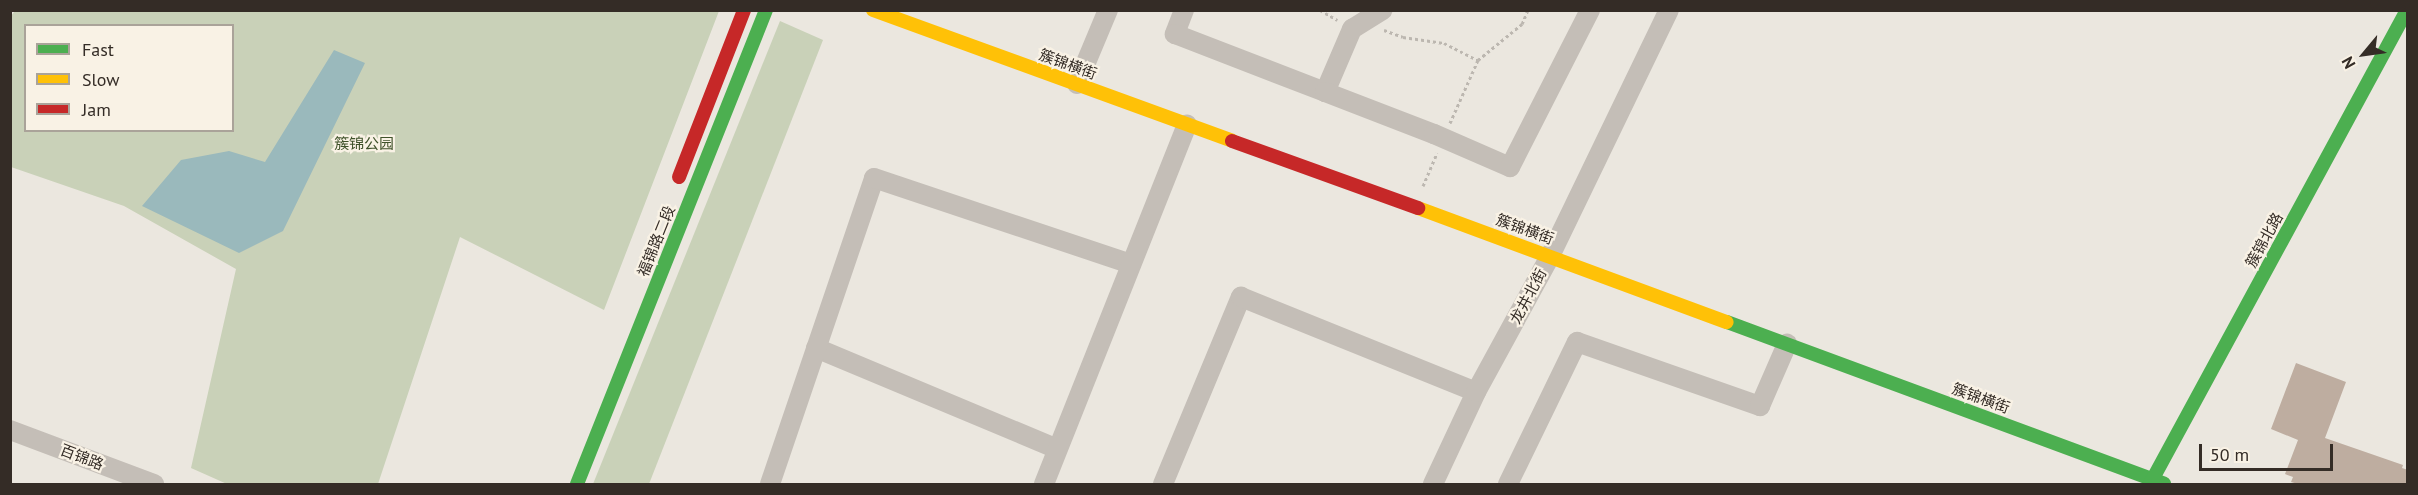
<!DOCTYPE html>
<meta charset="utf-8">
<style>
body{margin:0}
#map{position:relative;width:2418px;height:495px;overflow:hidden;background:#ebe7df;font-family:"PT Sans","Noto Sans SC",sans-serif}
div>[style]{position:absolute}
.green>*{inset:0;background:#c9d1b8}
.water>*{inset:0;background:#9ab9bc}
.building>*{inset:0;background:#beada0}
.path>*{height:3px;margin-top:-1.5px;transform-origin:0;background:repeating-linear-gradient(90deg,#bcb7b0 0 3px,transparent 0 6px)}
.street>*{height:20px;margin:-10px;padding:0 10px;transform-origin:10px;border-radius:10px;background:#c4beb7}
.fast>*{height:14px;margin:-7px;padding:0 7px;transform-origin:7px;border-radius:7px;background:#4caf50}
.slow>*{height:14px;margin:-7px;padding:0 7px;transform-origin:7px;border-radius:7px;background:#ffc107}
.jam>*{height:14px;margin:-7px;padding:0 7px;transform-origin:7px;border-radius:7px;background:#c62828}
span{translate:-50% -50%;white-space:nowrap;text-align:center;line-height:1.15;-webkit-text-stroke:4.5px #f9f2e5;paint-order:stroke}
.street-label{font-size:15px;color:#342c26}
.park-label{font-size:15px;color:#3f522a}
.frame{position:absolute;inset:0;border:12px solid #342c26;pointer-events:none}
.legend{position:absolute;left:24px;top:24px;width:210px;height:108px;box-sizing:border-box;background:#f9f2e5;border:2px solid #aaa399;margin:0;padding:8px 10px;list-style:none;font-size:18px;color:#342c26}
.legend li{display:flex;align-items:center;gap:12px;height:30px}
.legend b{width:30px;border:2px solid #aaa399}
.north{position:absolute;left:2334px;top:24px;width:60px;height:60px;-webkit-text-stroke:4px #f9f2e5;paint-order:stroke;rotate:241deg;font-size:16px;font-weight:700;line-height:24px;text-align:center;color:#342c26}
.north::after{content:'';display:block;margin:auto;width:21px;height:27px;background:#342c26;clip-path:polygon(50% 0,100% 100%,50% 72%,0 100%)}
.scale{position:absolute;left:2199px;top:444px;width:134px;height:27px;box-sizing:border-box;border:3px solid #342c26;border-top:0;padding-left:8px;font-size:18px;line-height:21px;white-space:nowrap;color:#342c26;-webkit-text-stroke:4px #f9f2e5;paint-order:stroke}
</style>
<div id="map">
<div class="green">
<div style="clip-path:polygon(evenodd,15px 11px,719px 11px,604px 310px,460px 237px,378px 484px,227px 484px,191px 468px,236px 269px,124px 206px,11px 167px,10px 17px,15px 11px,26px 26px,232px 26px,232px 130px,26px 130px,26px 26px)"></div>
<div style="clip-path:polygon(780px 21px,823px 40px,649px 484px,593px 484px)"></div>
</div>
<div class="water">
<div style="clip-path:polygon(334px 50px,365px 63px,283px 231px,239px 253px,142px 206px,181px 160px,229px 151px,265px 162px)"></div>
</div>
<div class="building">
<div style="clip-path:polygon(2296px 363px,2346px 382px,2325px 438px,2403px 465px,2402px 468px,2408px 470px,2408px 484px,2298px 484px,2291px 482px,2293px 477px,2285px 474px,2298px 440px,2271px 429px)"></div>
</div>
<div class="path">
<div style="left:1320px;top:10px;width:20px;rotate:30deg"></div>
<div style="left:1384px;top:30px;width:20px;rotate:20deg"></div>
<div style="left:1403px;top:37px;width:41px;rotate:8.3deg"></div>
<div style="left:1444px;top:43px;width:38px;rotate:27deg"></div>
<div style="left:1478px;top:60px;width:69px;rotate:114deg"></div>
<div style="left:1478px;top:60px;width:57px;rotate:-39.3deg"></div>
<div style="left:1522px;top:24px;width:15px;rotate:-67deg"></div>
<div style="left:1423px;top:186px;width:36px;rotate:-67deg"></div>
</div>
<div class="street">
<div style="left:1184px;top:10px;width:26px;rotate:111deg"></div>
<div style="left:1175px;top:34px;width:161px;rotate:21.1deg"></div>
<div style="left:1325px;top:92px;width:69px;rotate:-66.8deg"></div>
<div style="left:1352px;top:29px;width:36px;rotate:-32deg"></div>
<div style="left:1077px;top:84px;width:80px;rotate:-67.3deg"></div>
<div style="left:1325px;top:92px;width:117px;rotate:21.1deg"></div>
<div style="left:1434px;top:134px;width:83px;rotate:23.5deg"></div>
<div style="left:1510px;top:167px;width:176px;rotate:-63deg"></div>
<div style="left:816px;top:348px;width:261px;rotate:22.7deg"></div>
<div style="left:10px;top:430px;width:154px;rotate:20.6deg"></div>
<div style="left:770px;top:484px;width:323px;rotate:-71.2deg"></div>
<div style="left:874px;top:178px;width:271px;rotate:18.5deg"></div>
<div style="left:1044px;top:484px;width:387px;rotate:-68.3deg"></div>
<div style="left:1163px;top:484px;width:203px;rotate:-67.4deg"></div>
<div style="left:1241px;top:297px;width:253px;rotate:22deg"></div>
<div style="left:1433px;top:484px;width:102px;rotate:-64.9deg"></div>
<div style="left:1476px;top:392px;width:155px;rotate:-61.4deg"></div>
<div style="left:1550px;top:256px;width:273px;rotate:-64.2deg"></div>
<div style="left:1508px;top:484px;width:158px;rotate:-64.1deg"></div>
<div style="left:1577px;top:342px;width:194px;rotate:19.3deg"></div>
<div style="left:1760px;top:406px;width:68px;rotate:-66.5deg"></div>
</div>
<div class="fast">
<div style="left:1727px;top:322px;width:466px;rotate:20.3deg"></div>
<div style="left:577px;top:484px;width:510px;rotate:-68.26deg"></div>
<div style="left:2150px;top:484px;width:539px;rotate:-61.53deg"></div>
</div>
<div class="slow">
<div style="left:873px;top:10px;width:382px;rotate:20deg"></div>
<div style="left:1418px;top:208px;width:329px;rotate:20.3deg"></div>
</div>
<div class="jam">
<div style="left:1232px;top:141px;width:198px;rotate:19.8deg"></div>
<div style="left:679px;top:177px;width:179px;rotate:-68.7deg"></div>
</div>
<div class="street-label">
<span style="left:1068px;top:64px;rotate:20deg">簇锦横街</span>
<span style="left:1525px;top:229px;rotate:20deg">簇锦横街</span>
<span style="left:2264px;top:240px;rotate:-61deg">簇锦北路</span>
<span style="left:656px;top:241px;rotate:-68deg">福锦路二段</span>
<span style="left:1528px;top:296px;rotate:-62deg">龙井北街</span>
<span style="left:1981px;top:398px;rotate:20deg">簇锦横街</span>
<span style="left:82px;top:457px;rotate:21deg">百锦路</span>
</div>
<div class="park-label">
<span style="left:364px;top:144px">簇锦公园</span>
</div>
<div class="frame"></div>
<ul class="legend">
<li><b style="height:8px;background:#4caf50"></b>Fast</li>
<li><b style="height:8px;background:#ffc107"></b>Slow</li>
<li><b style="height:8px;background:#c62828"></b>Jam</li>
</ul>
<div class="north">N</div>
<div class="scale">50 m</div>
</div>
